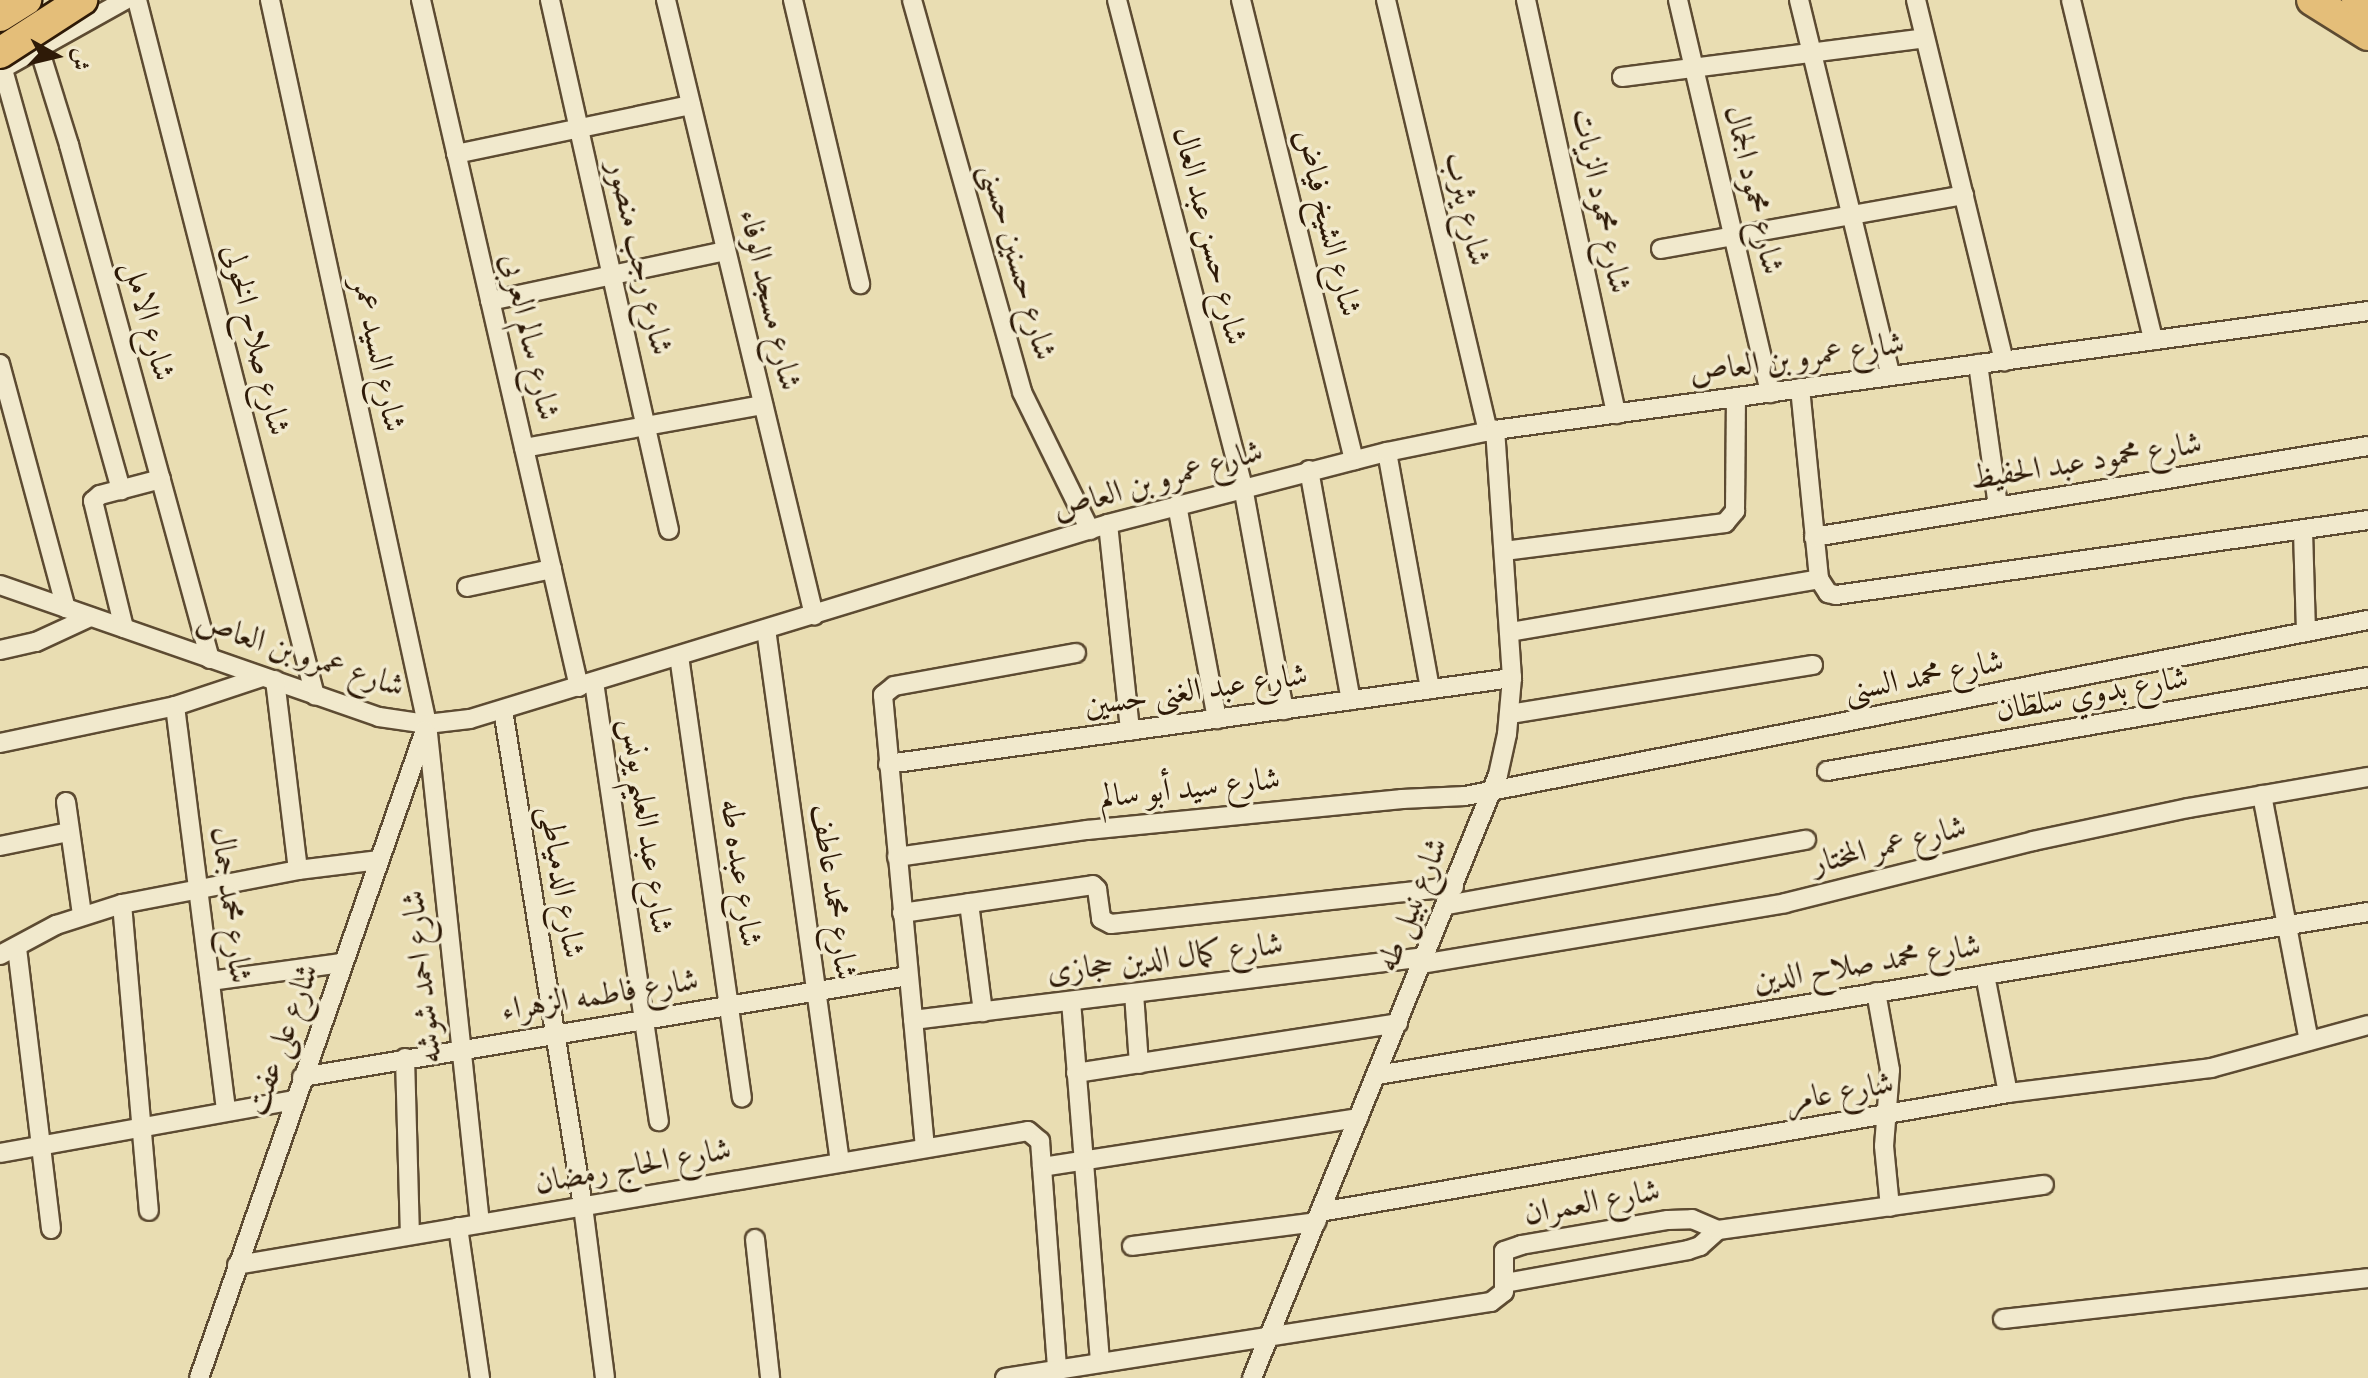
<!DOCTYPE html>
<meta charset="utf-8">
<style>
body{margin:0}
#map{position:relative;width:2368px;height:1378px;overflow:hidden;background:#e9ddb2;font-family:"IM FELL DW Pica",Amiri,serif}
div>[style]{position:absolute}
.roads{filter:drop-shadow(2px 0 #5d4b32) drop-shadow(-2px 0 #5d4b32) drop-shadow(0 2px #5d4b32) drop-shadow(0 -2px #5d4b32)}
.street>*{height:18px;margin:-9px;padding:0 9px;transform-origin:9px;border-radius:9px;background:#f1e9cd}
.primary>*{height:30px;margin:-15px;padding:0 15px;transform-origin:15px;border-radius:15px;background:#e4be79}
.bridges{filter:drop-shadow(2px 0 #2e1a07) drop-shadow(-2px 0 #2e1a07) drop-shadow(0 2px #2e1a07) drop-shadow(0 -2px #2e1a07)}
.primary-bridge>*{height:30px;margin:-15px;padding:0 15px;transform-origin:15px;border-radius:15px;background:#e4be79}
span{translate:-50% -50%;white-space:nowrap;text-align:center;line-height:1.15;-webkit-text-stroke:7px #f1e9cd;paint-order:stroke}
.street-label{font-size:32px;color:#2e1a07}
.north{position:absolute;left:16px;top:16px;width:80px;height:80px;-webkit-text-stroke:6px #f1e9cd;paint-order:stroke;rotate:98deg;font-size:22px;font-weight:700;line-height:32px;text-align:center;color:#2e1a07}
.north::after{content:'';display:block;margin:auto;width:28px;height:36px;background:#2e1a07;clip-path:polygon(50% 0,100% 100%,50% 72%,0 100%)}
</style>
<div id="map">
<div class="roads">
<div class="street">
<div style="left:137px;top:0;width:718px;rotate:75.65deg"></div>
<div style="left:270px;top:0;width:741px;rotate:77.76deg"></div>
<div style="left:427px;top:724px;width:502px;rotate:83.94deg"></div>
<div style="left:421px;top:0;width:705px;rotate:77.05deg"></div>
<div style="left:550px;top:0;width:543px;rotate:77.35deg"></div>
<div style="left:666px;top:0;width:633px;rotate:76.47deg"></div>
<div style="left:793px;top:0;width:292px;rotate:76.7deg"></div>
<div style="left:912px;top:0;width:407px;rotate:74.3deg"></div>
<div style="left:1022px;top:392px;width:154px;rotate:63.8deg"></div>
<div style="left:1117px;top:0;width:503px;rotate:75.49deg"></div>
<div style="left:1243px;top:487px;width:227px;rotate:79.6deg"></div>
<div style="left:1241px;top:0;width:474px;rotate:76.2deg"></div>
<div style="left:1386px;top:0;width:444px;rotate:76.7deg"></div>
<div style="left:1526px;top:0;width:424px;rotate:77.7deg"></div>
<div style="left:1678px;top:0;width:404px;rotate:76.8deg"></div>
<div style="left:1799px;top:0;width:387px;rotate:76.3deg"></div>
<div style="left:1916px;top:0;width:372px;rotate:76.3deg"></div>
<div style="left:2071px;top:0;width:350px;rotate:76.4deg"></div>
<div style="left:32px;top:26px;width:125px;rotate:72.7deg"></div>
<div style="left:69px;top:145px;width:533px;rotate:74.66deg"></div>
<div style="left:0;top:59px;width:448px;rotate:74.3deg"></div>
<div style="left:0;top:70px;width:143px;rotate:-29.2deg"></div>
<div style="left:1622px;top:77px;width:305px;rotate:-7.3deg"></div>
<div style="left:456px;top:154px;width:240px;rotate:-11.8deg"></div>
<div style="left:1661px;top:249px;width:308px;rotate:-10.1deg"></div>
<div style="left:490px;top:301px;width:241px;rotate:-12deg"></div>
<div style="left:0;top:364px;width:253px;rotate:74.9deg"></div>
<div style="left:1978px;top:364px;width:143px;rotate:82deg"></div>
<div style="left:1800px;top:388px;width:192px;rotate:84.3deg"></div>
<div style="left:1819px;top:579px;width:17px;rotate:57deg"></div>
<div style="left:1828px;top:593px;width:8px;rotate:14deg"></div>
<div style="left:1836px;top:595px;width:537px;rotate:-8.02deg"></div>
<div style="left:524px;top:448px;width:243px;rotate:-10.2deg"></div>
<div style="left:1387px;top:452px;width:241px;rotate:79.7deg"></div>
<div style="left:1309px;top:470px;width:234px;rotate:79.7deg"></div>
<div style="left:1177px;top:505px;width:218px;rotate:79.4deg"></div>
<div style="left:1108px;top:524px;width:208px;rotate:83.9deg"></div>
<div style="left:2303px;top:531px;width:101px;rotate:88.3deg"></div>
<div style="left:1814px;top:537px;width:561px;rotate:-9.33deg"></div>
<div style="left:1504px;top:551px;width:223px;rotate:-7.2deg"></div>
<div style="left:1725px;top:523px;width:16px;rotate:-50deg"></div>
<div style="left:1735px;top:511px;width:114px;rotate:-89.5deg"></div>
<div style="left:0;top:585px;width:401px;rotate:19.2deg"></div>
<div style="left:379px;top:717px;width:49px;rotate:8.3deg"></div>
<div style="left:427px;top:724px;width:43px;rotate:-6.6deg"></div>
<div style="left:470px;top:719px;width:667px;rotate:-17deg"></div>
<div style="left:1108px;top:524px;width:288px;rotate:-14.5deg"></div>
<div style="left:1387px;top:452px;width:110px;rotate:-11.5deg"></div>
<div style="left:1495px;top:430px;width:881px;rotate:-7.76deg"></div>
<div style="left:467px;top:587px;width:87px;rotate:-12deg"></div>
<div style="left:124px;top:628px;width:131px;rotate:-103.7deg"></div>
<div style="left:93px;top:501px;width:9px;rotate:-41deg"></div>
<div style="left:100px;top:495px;width:63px;rotate:-14.7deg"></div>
<div style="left:766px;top:629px;width:538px;rotate:82.1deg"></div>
<div style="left:1510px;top:632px;width:314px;rotate:-9.7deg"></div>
<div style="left:0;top:650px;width:37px;rotate:-13deg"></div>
<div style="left:36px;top:642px;width:60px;rotate:-24.8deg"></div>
<div style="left:679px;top:656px;width:446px;rotate:81.9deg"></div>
<div style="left:275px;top:680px;width:191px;rotate:83.1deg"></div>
<div style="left:594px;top:682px;width:444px;rotate:81.6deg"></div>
<div style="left:175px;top:706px;width:407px;rotate:82.8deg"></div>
<div style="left:503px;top:710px;width:502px;rotate:80.84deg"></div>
<div style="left:583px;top:1206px;width:173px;rotate:82.7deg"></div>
<div style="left:1510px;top:714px;width:307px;rotate:-9.2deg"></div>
<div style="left:0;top:743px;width:179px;rotate:-11.9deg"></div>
<div style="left:175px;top:706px;width:92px;rotate:-18.4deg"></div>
<div style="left:888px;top:764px;width:630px;rotate:-7.85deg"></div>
<div style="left:1827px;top:771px;width:549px;rotate:-9.86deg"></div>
<div style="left:2262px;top:795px;width:250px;rotate:79.2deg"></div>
<div style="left:66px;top:802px;width:114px;rotate:81.9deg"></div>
<div style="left:0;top:846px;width:70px;rotate:-11.5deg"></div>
<div style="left:897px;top:857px;width:192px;rotate:-8.1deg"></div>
<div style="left:1087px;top:830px;width:317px;rotate:-5.6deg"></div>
<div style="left:1402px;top:799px;width:63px;rotate:-2.7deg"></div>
<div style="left:1465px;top:796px;width:920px;rotate:-11.03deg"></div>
<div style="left:969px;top:903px;width:110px;rotate:82.7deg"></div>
<div style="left:122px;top:904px;width:308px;rotate:85deg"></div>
<div style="left:1447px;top:905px;width:365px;rotate:-10.3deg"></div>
<div style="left:902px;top:913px;width:193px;rotate:-8.3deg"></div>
<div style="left:1093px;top:885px;width:6px;rotate:45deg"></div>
<div style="left:1097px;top:889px;width:30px;rotate:82deg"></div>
<div style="left:1101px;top:919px;width:11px;rotate:27deg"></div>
<div style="left:1111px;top:924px;width:345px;rotate:-6.2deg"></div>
<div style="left:17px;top:948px;width:283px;rotate:83.1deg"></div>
<div style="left:0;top:955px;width:64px;rotate:-28.2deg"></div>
<div style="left:56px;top:925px;width:69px;rotate:-17.7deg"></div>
<div style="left:122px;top:904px;width:179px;rotate:-10.9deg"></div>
<div style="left:298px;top:870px;width:82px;rotate:-7deg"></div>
<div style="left:1422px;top:964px;width:368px;rotate:-9.5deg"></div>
<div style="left:1785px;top:903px;width:256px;rotate:-14deg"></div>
<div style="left:2033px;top:841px;width:158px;rotate:-12deg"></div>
<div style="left:2188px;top:808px;width:183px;rotate:-9.8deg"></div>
<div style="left:1985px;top:975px;width:120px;rotate:79deg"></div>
<div style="left:210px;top:981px;width:133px;rotate:-7.8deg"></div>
<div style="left:1876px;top:992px;width:79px;rotate:79.8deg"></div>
<div style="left:1890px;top:1070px;width:76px;rotate:94.5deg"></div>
<div style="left:1884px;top:1146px;width:61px;rotate:84.4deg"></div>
<div style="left:1134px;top:993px;width:71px;rotate:86deg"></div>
<div style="left:1071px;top:1001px;width:362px;rotate:85.4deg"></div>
<div style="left:913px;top:1020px;width:516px;rotate:-7.01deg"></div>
<div style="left:405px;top:1058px;width:177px;rotate:88.4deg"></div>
<div style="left:1076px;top:1073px;width:326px;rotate:-8.8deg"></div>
<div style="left:1377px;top:1075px;width:1004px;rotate:-9.34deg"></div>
<div style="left:302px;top:1077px;width:614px;rotate:-9.46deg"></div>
<div style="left:925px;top:1148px;width:455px;rotate:-95.3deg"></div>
<div style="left:883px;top:695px;width:14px;rotate:-39deg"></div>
<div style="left:894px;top:686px;width:185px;rotate:-10.3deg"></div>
<div style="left:0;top:1153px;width:299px;rotate:-10.2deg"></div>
<div style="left:1042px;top:1167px;width:320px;rotate:-8.8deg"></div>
<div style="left:1320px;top:1212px;width:698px;rotate:-9.81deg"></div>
<div style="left:2008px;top:1093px;width:205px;rotate:-7deg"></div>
<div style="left:2211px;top:1068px;width:163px;rotate:-15.3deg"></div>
<div style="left:458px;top:1227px;width:153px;rotate:81.7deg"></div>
<div style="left:755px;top:1239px;width:140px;rotate:83.8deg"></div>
<div style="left:1132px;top:1246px;width:186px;rotate:-7.4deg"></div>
<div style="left:237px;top:1265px;width:802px;rotate:-9.61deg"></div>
<div style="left:1028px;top:1131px;width:16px;rotate:40deg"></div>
<div style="left:1040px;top:1141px;width:229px;rotate:85.7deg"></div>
<div style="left:1505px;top:1283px;width:186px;rotate:-10.2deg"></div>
<div style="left:1688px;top:1250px;width:13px;rotate:-18deg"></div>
<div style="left:1700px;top:1246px;width:24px;rotate:-42deg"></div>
<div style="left:2003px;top:1319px;width:367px;rotate:-6.4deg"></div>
<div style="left:199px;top:1378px;width:686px;rotate:-70.77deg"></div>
<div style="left:1005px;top:1378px;width:492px;rotate:-8.9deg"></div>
<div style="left:1491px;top:1302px;width:16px;rotate:-38deg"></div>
<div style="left:1504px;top:1292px;width:41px;rotate:-90deg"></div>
<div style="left:1504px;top:1251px;width:18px;rotate:-19deg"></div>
<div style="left:1521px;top:1245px;width:149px;rotate:-9.7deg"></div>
<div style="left:1668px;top:1220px;width:24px;rotate:-2deg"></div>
<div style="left:1692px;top:1219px;width:28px;rotate:23deg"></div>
<div style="left:1718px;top:1230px;width:329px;rotate:-7.9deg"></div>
<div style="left:1252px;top:1378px;width:651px;rotate:-67.81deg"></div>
<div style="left:1498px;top:775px;width:42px;rotate:-77.6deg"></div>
<div style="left:1507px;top:734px;width:56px;rotate:-84.9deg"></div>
<div style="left:1512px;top:678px;width:249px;rotate:-93.9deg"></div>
</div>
<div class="primary">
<div style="left:2312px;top:0;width:66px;rotate:32deg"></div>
<div style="left:2357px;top:0;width:13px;rotate:32deg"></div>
</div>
</div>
<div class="bridges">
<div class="primary-bridge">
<div style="left:0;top:16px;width:31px;rotate:-32deg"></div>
<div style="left:0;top:53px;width:98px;rotate:-32.9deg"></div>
</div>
</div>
<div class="street-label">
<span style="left:1753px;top:190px;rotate:77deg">شارع محمود الجمال</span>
<span style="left:1600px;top:201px;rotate:78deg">شارع محمود الزيات</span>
<span style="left:1466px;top:209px;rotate:77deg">شارع يثرب</span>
<span style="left:1327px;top:223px;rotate:76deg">شارع الشيخ فياض</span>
<span style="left:1209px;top:236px;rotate:76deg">شارع حسن عبد العال</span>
<span style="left:639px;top:258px;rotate:77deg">شارع رجب منصور</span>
<span style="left:1017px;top:262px;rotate:74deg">شارع حسنين حسنى</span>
<span style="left:769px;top:300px;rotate:77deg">شارع مسجد الوفاء</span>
<span style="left:148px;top:321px;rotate:75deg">شارع الامل</span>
<span style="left:529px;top:337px;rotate:77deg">شارع سالم العربى</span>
<span style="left:255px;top:340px;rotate:76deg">شارع صلاح الخولى</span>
<span style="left:378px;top:355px;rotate:78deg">شارع السيد عمر</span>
<span style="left:1797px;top:359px;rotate:-8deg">شارع عمرو بن العاص</span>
<span style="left:2086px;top:462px;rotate:-9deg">شارع محمود عبد الحفيظ</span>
<span style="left:1158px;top:481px;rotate:-16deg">شارع عمرو بن العاص</span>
<span style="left:300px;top:655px;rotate:18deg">شارع عمرو بن العاص</span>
<span style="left:1924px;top:677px;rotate:-11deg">شارع محمد السنى</span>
<span style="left:1196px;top:691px;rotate:-8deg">شارع عبد الغنى حسين</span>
<span style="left:2092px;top:695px;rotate:-10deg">شارع بدوي سلطان</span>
<span style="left:1190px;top:789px;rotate:-6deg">شارع سيد أبو سالم</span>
<span style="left:646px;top:826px;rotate:82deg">شارع عبد العليم يونس</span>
<span style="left:1889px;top:846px;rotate:-14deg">شارع عمر المختار</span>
<span style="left:740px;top:873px;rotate:82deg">شارع عبده طه</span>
<span style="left:561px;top:882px;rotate:81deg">شارع الدمياطى</span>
<span style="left:833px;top:892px;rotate:82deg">شارع محمد عاطف</span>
<span style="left:230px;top:905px;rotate:83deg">شارع محمد جمال</span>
<span style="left:1413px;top:905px;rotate:-68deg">شارع نبيل طه</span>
<span style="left:1165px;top:959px;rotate:-7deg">شارع كمال الدين حجازى</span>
<span style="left:1867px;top:964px;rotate:-9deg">شارع محمد صلاح الدين</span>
<span style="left:423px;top:977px;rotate:-96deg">شارع احمد شوشه</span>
<span style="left:600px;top:996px;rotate:-9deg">شارع فاطمه الزهراء</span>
<span style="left:283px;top:1040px;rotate:-70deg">شارع على عفت</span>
<span style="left:1840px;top:1093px;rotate:-10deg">شارع عامر</span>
<span style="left:633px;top:1167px;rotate:-10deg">شارع الحاج رمضان</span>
<span style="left:1592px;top:1203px;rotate:-10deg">شارع العمران</span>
</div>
<div class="north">ش</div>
</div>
